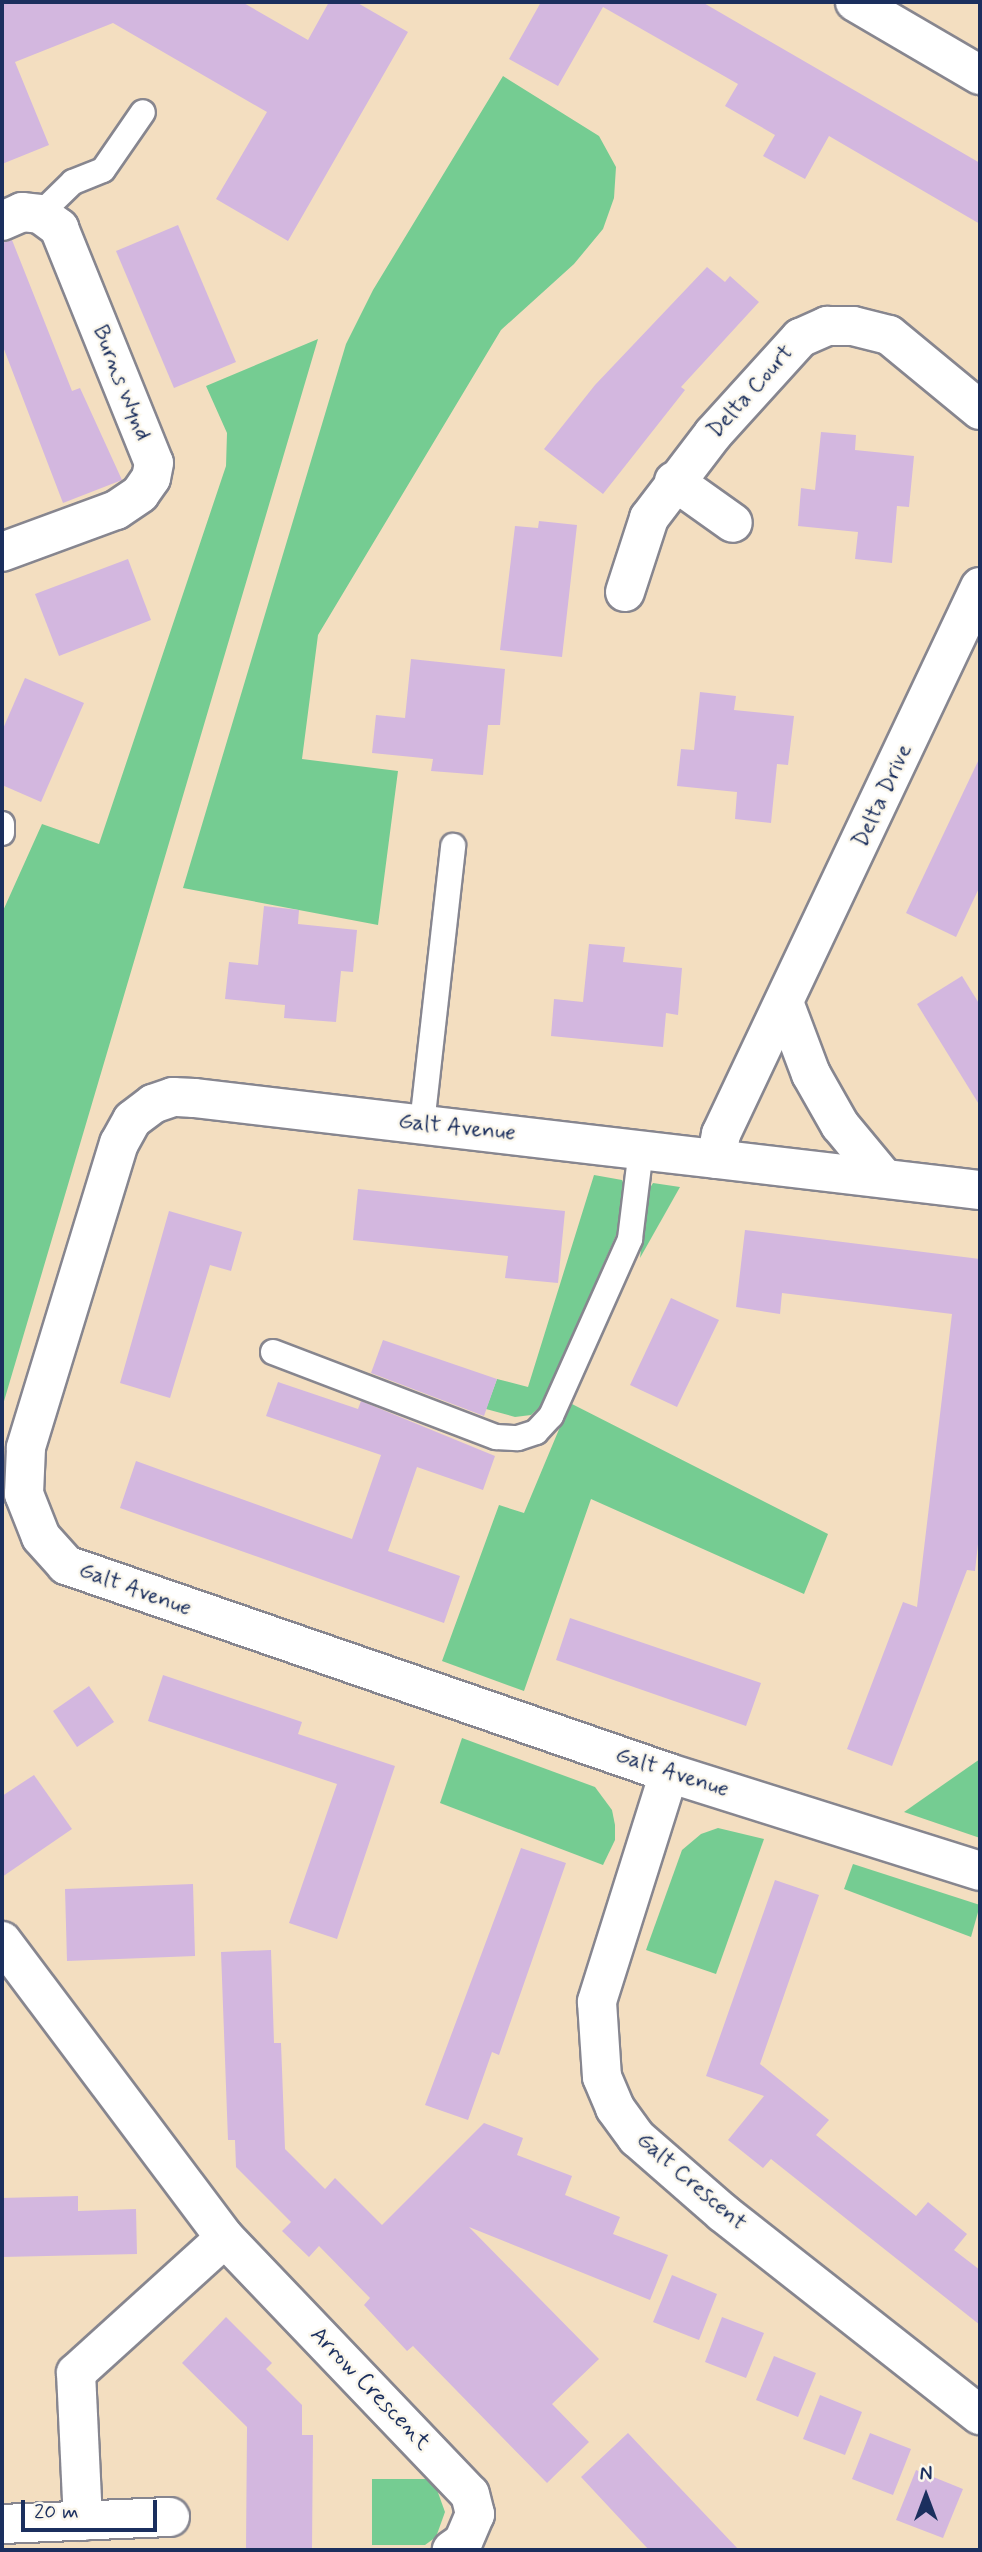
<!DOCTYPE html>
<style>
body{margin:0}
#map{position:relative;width:982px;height:2552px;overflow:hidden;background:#f3dec0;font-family:Mynerve,sans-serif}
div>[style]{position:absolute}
.green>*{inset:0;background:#75cc92}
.building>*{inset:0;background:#d3b7df}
.roads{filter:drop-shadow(2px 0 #87868f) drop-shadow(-2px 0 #87868f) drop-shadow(0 2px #87868f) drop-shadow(0 -2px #87868f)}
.service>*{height:24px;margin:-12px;padding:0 12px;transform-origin:12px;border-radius:12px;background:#fff}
.minor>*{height:38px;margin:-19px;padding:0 19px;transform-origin:19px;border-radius:19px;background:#fff}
span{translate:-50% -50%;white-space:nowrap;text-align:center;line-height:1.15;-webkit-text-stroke:5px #fbf7ec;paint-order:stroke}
.street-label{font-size:23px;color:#1b2f5e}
.frame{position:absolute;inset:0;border:4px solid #1b2f5e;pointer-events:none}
.north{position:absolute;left:891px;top:2461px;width:70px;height:70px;-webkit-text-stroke:5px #fbf7ec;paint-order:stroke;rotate:0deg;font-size:19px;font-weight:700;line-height:28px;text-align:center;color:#1b2f5e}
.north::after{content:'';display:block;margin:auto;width:24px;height:32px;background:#1b2f5e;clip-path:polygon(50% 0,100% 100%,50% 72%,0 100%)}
.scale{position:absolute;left:21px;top:2500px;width:136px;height:32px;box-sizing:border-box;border:4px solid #1b2f5e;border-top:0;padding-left:9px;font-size:21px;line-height:24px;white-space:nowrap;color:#1b2f5e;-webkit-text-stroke:5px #fbf7ec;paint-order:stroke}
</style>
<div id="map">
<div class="green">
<div style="clip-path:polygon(503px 76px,599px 136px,616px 167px,614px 198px,603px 229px,574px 264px,501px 330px,318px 635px,302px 759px,398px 771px,378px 925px,183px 888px,346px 344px,373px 290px)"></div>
<div style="clip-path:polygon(318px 339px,2px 1408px,2px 913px,42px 824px,99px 844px,226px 466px,227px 433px,206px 386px)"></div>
<div style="clip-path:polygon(594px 1175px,622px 1180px,626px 1189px,620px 1226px,542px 1405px,531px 1415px,515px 1417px,486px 1409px,497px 1379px,528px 1387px)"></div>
<div style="clip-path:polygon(653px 1183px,680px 1187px,640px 1258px,648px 1191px)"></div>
<div style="clip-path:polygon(570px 1403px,828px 1534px,804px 1594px,591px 1499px,524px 1691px,442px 1661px,499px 1505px,524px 1513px)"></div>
<div style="clip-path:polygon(462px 1738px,595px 1787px,612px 1810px,615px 1825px,615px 1840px,603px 1865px,440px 1803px)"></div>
<div style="clip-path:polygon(980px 1759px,980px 1838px,904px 1812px)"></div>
<div style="clip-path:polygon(718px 1828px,764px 1839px,716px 1974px,646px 1950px,682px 1850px,701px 1834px)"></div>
<div style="clip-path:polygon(853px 1864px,980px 1905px,971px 1937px,844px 1889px)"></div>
<div style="clip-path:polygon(372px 2479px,426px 2479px,436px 2487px,445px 2512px,436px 2537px,425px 2545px,372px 2545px)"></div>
</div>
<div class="building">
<div style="clip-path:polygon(2px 2px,242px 2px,308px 40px,329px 2px,356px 2px,408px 32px,288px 241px,216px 199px,267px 112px,113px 23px,15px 62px,49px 145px,2px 164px)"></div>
<div style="clip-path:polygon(541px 2px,702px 2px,980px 163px,980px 224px,829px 136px,805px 179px,763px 156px,775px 135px,725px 106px,738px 84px,603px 7px,558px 86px,509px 59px)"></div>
<div style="clip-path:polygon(178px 225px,236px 362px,174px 388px,116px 251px)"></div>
<div style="clip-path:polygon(12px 240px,72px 391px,80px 388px,122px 480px,63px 503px,2px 344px,2px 243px)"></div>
<div style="clip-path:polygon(707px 267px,725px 282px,730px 276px,759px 302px,681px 387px,685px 390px,603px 494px,544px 449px,595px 385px)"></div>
<div style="clip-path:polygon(821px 432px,856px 435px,855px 450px,914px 456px,909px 507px,897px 506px,892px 563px,855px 559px,858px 532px,798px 526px,801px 488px,815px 490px)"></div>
<div style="clip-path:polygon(539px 521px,577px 525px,562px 657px,500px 650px,515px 526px,538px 528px)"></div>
<div style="clip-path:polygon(128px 559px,151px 620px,59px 656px,35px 594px)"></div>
<div style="clip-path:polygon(411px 659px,505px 669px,500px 725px,488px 725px,483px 775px,431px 771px,433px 759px,372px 753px,376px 715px,405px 718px)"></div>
<div style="clip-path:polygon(25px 678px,84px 703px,41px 802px,2px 785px,2px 731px)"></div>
<div style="clip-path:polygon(700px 692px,736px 696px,734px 710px,794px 716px,788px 765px,777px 764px,771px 823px,735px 819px,737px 792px,677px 786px,681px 749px,694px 750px)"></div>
<div style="clip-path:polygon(980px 757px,980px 886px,956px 937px,906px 913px)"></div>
<div style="clip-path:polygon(264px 906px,299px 910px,298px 924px,357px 930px,353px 972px,341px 971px,336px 1022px,284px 1018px,285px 1005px,225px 999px,229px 962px,258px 965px)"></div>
<div style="clip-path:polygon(589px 944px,625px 947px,623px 962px,682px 968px,678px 1015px,666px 1013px,663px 1047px,551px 1036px,554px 999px,583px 1002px)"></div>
<div style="clip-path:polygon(962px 976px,980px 1005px,980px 1106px,917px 1004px)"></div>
<div style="clip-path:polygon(358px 1189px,565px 1211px,558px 1283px,505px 1278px,508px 1256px,353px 1240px)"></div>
<div style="clip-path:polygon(169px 1211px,242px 1232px,231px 1271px,210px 1265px,170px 1398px,120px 1383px)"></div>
<div style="clip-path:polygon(745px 1230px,980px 1259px,980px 1526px,975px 1571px,967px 1570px,892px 1766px,847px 1749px,903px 1602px,917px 1607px,952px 1314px,782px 1293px,780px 1314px,736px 1307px)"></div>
<div style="clip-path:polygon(671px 1298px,719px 1320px,677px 1407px,630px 1385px)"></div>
<div style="clip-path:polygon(383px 1340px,497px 1379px,484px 1416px,371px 1373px)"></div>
<div style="clip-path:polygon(278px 1382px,358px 1409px,361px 1401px,495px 1456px,483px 1490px,417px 1467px,388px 1551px,460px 1576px,444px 1623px,120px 1508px,136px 1461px,352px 1539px,381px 1455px,266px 1416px)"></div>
<div style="clip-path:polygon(570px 1618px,761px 1683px,746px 1726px,556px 1660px)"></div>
<div style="clip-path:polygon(163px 1675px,302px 1722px,298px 1734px,395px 1766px,337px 1939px,289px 1923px,337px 1784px,148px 1721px)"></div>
<div style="clip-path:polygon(89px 1686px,114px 1722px,77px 1747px,53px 1711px)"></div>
<div style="clip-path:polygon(34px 1775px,72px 1829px,2px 1877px,2px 1796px)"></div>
<div style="clip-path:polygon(521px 1848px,566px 1863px,499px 2055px,492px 2052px,468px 2120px,425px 2105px)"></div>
<div style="clip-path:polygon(775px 1880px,819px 1895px,760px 2064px,829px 2120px,816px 2135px,916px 2216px,928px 2202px,967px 2234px,954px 2250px,980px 2270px,980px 2325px,771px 2159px,763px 2168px,728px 2140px,764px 2096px,706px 2076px)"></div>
<div style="clip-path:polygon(193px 1884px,195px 1956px,67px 1961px,65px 1889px)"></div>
<div style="clip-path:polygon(271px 1950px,274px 2043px,281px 2043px,285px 2149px,325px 2189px,335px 2178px,382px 2225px,484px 2123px,523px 2138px,517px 2155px,572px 2176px,565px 2195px,620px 2217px,613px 2234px,668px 2255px,650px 2300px,469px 2227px,599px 2359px,552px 2404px,589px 2442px,547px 2483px,413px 2346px,407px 2351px,364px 2305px,370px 2298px,319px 2246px,309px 2257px,282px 2231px,291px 2222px,236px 2167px,235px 2140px,228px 2140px,221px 1952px)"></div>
<div style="clip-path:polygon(78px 2196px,78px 2211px,136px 2209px,137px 2254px,2px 2257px,2px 2198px)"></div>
<div style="clip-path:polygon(672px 2275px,717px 2294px,699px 2340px,653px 2322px)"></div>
<div style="clip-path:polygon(226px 2317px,272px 2363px,266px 2369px,302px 2405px,302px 2435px,313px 2435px,312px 2550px,246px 2549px,247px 2427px,182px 2363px)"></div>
<div style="clip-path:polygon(722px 2317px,764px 2333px,746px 2378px,705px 2362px)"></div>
<div style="clip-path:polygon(774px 2356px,816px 2373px,798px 2417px,756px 2400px)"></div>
<div style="clip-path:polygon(820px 2395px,862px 2412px,845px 2455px,803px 2439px)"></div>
<div style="clip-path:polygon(628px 2433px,661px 2468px,739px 2550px,649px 2550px,581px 2477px)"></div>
<div style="clip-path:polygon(870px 2433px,911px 2449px,893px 2495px,852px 2479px)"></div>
<div style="clip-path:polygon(916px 2470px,963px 2489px,943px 2538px,896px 2520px)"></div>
</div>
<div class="roads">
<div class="service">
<div style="left:40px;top:214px;width:46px;rotate:-44.1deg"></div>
<div style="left:73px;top:182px;width:32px;rotate:-22deg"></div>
<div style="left:103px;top:170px;width:70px;rotate:-55.4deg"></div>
<div style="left:2px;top:824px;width:9px;rotate:90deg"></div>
<div style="left:422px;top:1124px;width:280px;rotate:-83.6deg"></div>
<div style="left:273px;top:1352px;width:239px;rotate:20.9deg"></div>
<div style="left:496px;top:1437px;width:22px;rotate:3deg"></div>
<div style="left:518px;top:1438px;width:19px;rotate:-18deg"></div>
<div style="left:536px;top:1432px;width:22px;rotate:-47deg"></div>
<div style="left:551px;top:1416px;width:194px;rotate:-65.9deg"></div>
<div style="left:630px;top:1239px;width:91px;rotate:-83deg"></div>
</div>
<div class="minor">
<div style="left:855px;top:2px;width:145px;rotate:30.3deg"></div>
<div style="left:2px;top:221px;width:22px;rotate:-24deg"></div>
<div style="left:22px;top:212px;width:18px;rotate:6deg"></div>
<div style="left:40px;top:214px;width:24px;rotate:36deg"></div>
<div style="left:59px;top:228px;width:253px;rotate:68deg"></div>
<div style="left:154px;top:463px;width:15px;rotate:101deg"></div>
<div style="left:151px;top:478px;width:19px;rotate:125deg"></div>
<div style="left:140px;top:494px;width:29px;rotate:146deg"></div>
<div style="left:116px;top:510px;width:121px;rotate:159.8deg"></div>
<div style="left:674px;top:481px;width:72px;rotate:35.4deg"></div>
<div style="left:980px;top:587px;width:605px;rotate:115.34deg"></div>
<div style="left:721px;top:1134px;width:25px;rotate:101deg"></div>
<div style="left:716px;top:1159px;width:266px;rotate:6.7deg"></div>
<div style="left:625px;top:592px;width:78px;rotate:-72deg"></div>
<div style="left:649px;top:518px;width:106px;rotate:-52.7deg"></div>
<div style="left:713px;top:434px;width:130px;rotate:-47.8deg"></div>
<div style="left:800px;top:338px;width:30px;rotate:-24deg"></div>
<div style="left:827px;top:326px;width:26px"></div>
<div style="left:853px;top:326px;width:37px;rotate:14deg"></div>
<div style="left:889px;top:335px;width:118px;rotate:39.5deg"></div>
<div style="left:785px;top:1005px;width:74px;rotate:69.4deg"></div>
<div style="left:811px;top:1074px;width:59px;rotate:60.4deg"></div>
<div style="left:840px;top:1125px;width:67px;rotate:50.4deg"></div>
<div style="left:716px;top:1159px;width:526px;rotate:-173.33deg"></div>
<div style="left:194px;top:1098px;width:21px;rotate:-177deg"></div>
<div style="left:173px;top:1097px;width:21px;rotate:161deg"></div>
<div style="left:153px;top:1104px;width:26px;rotate:143deg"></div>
<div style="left:132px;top:1120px;width:26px;rotate:119deg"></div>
<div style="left:119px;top:1143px;width:319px;rotate:107deg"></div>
<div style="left:26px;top:1448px;width:46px;rotate:92.5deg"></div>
<div style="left:24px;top:1494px;width:46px;rotate:68.4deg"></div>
<div style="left:41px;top:1537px;width:38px;rotate:48deg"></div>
<div style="left:66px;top:1565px;width:638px;rotate:19.03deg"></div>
<div style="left:669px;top:1773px;width:326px;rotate:17.5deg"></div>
<div style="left:669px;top:1773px;width:240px;rotate:107.5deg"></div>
<div style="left:597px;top:2002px;width:75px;rotate:86.2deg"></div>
<div style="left:602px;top:2077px;width:34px;rotate:67deg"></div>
<div style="left:615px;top:2108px;width:37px;rotate:54deg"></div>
<div style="left:637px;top:2138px;width:114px;rotate:41.1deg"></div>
<div style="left:723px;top:2213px;width:327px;rotate:38.2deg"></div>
<div style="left:2px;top:1941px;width:371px;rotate:53.1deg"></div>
<div style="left:225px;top:2238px;width:354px;rotate:46.3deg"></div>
<div style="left:470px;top:2494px;width:21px;rotate:76deg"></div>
<div style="left:475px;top:2514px;width:30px;rotate:113deg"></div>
<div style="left:463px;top:2542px;width:14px;rotate:144deg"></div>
<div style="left:83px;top:2521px;width:148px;rotate:-92.7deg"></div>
<div style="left:76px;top:2373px;width:201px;rotate:-42.2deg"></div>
<div style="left:2px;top:2524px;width:168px;rotate:-2.4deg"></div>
</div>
</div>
<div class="street-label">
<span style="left:121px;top:383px;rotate:68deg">Burns Wynd</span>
<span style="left:751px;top:392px;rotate:-48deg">Delta Court</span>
<span style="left:883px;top:796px;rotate:-65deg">Delta Drive</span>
<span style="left:457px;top:1128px;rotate:6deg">Galt Avenue</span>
<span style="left:135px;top:1590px;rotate:20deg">Galt Avenue</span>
<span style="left:672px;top:1773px;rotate:18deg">Galt Avenue</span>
<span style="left:691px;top:2182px;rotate:41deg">Galt Crescent</span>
<span style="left:370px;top:2389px;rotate:46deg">Arrow Crescent</span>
</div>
<div class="frame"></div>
<div class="north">N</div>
<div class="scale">20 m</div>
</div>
